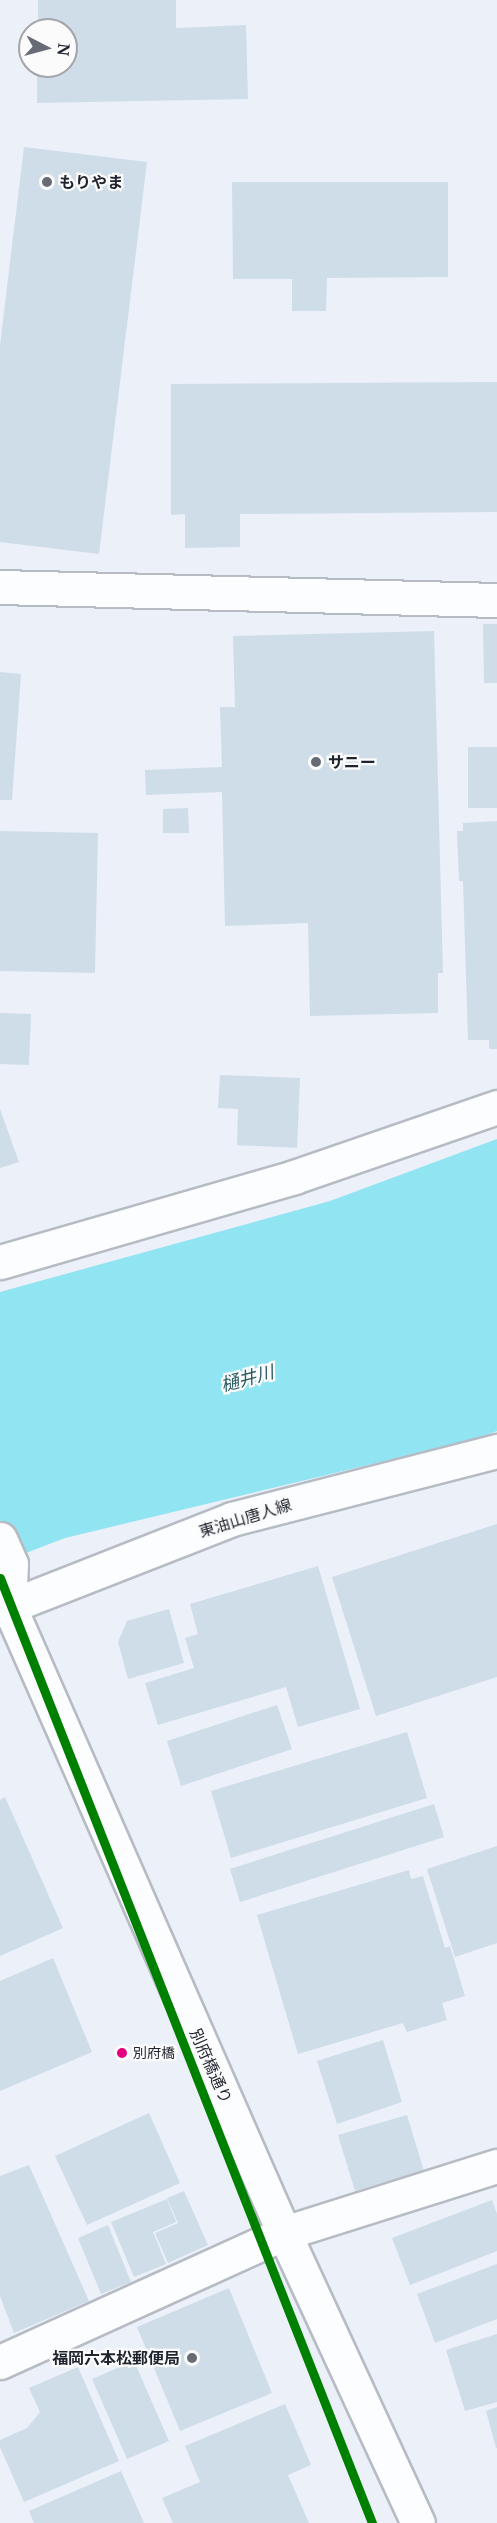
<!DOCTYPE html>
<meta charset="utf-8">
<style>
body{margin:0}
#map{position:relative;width:497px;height:2523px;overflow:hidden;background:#ebf0f9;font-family:"Noto Serif","Noto Sans JP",serif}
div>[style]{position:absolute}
.water>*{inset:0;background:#91e4f2}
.building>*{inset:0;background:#cfdde9}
.roads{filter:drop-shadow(2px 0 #b6bbc4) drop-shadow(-2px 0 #b6bbc4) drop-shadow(0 2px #b6bbc4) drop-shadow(0 -2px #b6bbc4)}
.street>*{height:33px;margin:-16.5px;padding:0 16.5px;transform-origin:16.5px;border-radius:16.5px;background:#fcfdfe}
.secondary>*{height:33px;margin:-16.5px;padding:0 16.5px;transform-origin:16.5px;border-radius:16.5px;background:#fcfdfe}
.highway>*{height:33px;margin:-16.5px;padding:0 16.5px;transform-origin:16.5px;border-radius:16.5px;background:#fcfdfe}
.metro-1>*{height:9px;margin:-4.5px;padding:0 4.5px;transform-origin:4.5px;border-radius:4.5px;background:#008000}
.dots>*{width:16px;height:16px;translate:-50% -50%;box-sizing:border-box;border:3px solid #fbfbfb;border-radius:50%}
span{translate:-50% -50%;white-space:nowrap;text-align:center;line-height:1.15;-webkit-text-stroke:4.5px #fbfbfb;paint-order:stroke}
.bus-label{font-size:14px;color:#1f242e}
.left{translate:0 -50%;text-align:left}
.poi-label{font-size:16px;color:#1f242e;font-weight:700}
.right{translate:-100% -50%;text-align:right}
.street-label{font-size:16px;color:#1f242e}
.water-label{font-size:18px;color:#285b62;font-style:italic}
.north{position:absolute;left:18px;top:18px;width:60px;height:60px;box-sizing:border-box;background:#fbfbfb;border:2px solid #a3a5a9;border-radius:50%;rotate:96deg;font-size:16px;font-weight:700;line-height:24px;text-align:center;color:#1f242e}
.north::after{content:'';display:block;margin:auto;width:21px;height:27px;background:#666b75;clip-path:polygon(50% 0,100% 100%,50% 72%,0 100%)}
</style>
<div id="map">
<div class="water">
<div style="clip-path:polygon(497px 1139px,497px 1431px,476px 1439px,65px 1538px,0 1563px,0 1292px,330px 1201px)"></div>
</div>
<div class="building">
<div style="clip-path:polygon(38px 0,176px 0,176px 28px,246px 25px,248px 99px,37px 103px,37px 66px,66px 66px,66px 30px,38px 30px)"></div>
<div style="clip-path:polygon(24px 147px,147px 162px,99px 554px,0 542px,0 345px)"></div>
<div style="clip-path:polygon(232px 182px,448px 182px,448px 277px,327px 278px,326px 311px,292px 311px,292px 279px,233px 279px)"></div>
<div style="clip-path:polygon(497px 382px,497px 512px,240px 514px,240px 547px,185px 548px,185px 514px,171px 515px,171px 384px)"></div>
<div style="clip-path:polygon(483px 624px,497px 624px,497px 683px,484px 683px)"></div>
<div style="clip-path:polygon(434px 631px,443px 973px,438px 973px,438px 1013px,310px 1016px,308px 923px,225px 926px,222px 792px,146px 795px,145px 770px,222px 767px,220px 707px,235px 707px,233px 636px)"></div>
<div style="clip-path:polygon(0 672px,21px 674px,12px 800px,0 800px)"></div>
<div style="clip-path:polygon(468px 747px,497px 747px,497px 808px,468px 808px)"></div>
<div style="clip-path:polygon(188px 808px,189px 833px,163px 833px,163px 809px)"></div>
<div style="clip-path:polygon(497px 821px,497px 1049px,489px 1049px,489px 1040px,468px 1040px,463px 881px,459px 881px,457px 831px,463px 831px,463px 823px)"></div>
<div style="clip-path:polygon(0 831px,98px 833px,95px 973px,0 971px)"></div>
<div style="clip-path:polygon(0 1013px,31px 1014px,29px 1065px,0 1064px)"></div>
<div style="clip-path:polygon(220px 1075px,300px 1078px,297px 1148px,237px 1145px,238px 1109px,218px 1108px)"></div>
<div style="clip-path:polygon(0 1109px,19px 1162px,0 1168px)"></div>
<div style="clip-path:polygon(497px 1524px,497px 1677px,376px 1716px,332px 1577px)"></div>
<div style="clip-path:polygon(318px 1566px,360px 1709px,298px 1727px,286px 1687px,158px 1725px,145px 1683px,194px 1668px,185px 1638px,198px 1634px,190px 1604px)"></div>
<div style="clip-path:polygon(169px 1609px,184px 1663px,128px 1679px,118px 1642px,127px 1621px)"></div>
<div style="clip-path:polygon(277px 1705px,292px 1749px,181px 1786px,167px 1741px)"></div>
<div style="clip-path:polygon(407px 1732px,427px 1798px,231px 1858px,211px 1791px)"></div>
<div style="clip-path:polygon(5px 1797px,63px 1928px,0 1956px,0 1800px)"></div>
<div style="clip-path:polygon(434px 1804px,444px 1837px,240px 1902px,230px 1869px)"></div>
<div style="clip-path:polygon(497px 1846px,497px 1943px,455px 1957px,427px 1869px)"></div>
<div style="clip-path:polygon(409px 1870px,411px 1879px,423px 1876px,445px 1948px,450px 1946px,465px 1996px,442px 2003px,447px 2020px,407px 2032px,403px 2023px,298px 2054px,257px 1915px)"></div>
<div style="clip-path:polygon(53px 1958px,92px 2052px,0 2091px,0 1981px)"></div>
<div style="clip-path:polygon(383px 2040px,402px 2102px,337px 2124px,317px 2061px)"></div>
<div style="clip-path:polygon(149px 2113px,180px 2183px,87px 2225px,55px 2156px)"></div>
<div style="clip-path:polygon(407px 2115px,424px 2171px,355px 2191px,338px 2135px)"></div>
<div style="clip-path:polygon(29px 2165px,89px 2301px,14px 2333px,0 2296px,0 2176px)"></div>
<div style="clip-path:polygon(184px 2191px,208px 2245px,168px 2263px,155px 2233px,178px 2223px,167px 2198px)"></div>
<div style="clip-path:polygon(167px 2199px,176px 2222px,153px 2232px,166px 2264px,134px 2277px,111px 2222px)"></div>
<div style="clip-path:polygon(492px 2200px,497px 2214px,497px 2251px,410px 2285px,392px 2238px)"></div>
<div style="clip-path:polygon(108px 2225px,131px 2282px,101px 2294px,78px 2238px)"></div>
<div style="clip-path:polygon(497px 2264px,497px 2319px,435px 2343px,417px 2294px)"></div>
<div style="clip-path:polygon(229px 2288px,272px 2393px,180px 2431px,137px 2327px)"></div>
<div style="clip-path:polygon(497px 2334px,497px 2402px,465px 2411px,446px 2350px)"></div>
<div style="clip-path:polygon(134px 2361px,169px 2441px,127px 2459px,92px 2379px)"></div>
<div style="clip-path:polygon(78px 2367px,119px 2461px,24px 2502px,0 2447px,0 2440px,27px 2428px,40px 2412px,29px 2388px)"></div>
<div style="clip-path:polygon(285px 2404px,311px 2465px,288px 2475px,309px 2523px,173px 2523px,162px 2498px,200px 2482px,185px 2446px)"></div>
<div style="clip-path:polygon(497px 2407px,497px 2448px,496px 2448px,486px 2411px)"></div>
<div style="clip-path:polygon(121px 2471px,144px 2523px,34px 2523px,29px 2511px)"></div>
</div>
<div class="roads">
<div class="street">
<div style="left:0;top:587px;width:497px;rotate:1.5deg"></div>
<div style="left:0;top:1262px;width:306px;rotate:-16.1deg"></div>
<div style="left:294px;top:1177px;width:215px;rotate:-19deg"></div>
<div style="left:0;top:2362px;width:312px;rotate:-24.4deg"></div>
<div style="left:284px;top:2233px;width:223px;rotate:-17.5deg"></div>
</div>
<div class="secondary">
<div style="left:0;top:1610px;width:249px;rotate:-21.4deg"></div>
<div style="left:232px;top:1519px;width:274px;rotate:-14.4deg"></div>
</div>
<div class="highway">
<div style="left:0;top:1539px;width:27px;rotate:66deg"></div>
<div style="left:11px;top:1564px;width:42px;rotate:92.7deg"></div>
<div style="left:9px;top:1606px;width:685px;rotate:66.32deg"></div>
<div style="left:284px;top:2233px;width:319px;rotate:65.2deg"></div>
</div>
</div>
<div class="metro-1">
<div style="left:0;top:1578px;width:1016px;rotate:68.51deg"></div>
</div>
<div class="dots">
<div style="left:47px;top:182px;background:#666b75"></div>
<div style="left:316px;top:762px;background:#666b75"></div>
<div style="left:122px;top:2053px;background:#e5007d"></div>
<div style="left:192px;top:2358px;background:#666b75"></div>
</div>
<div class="bus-label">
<span class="left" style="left:133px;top:2053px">別府橋</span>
</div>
<div class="poi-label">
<span class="left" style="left:59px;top:182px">もりやま</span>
<span class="left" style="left:328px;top:762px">サニー</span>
<span class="right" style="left:180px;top:2358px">福岡六本松郵便局</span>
</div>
<div class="street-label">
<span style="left:245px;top:1518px;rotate:-17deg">東油山唐人線</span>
<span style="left:211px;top:2066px;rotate:66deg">別府橋通り</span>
</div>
<div class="water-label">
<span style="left:247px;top:1378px;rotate:-15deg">樋井川</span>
</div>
<div class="north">N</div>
</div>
